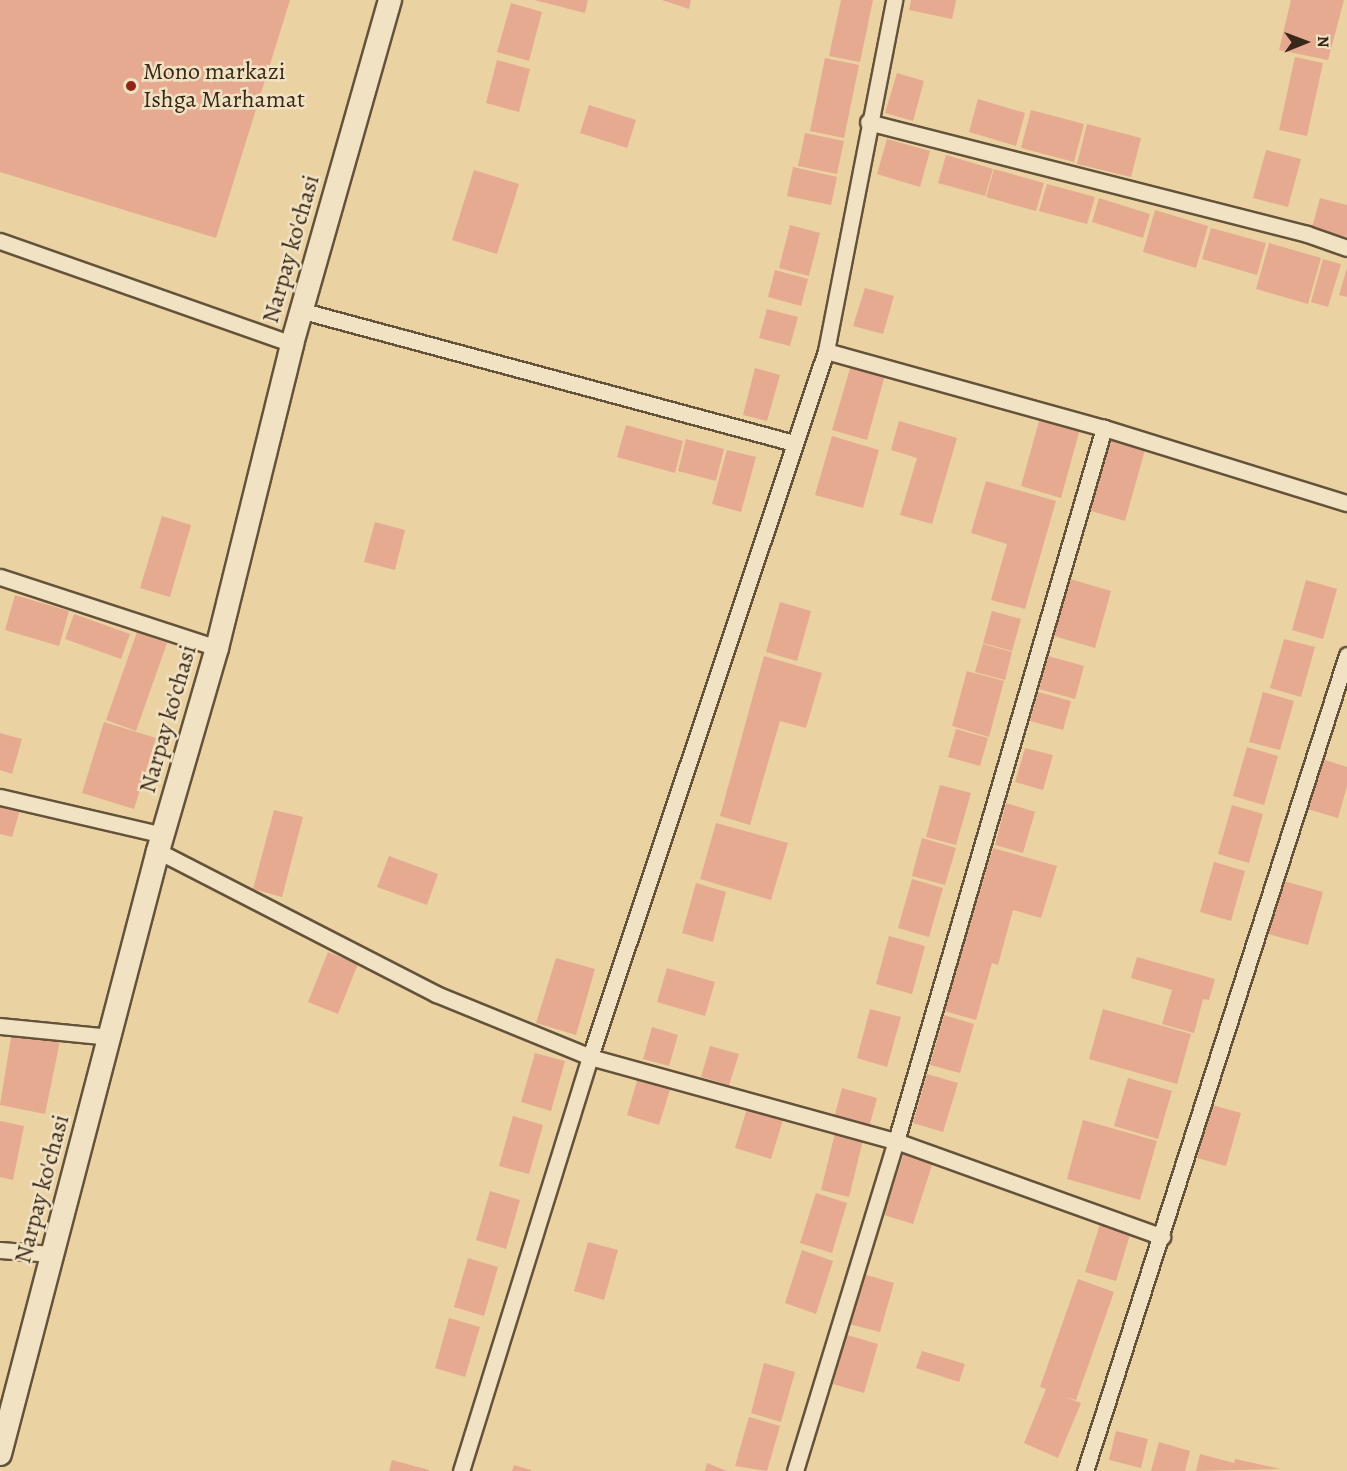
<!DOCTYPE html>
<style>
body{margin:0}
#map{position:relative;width:1347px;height:1471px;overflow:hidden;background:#ead2a3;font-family:Alegreya,serif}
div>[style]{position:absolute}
.building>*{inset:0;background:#e6aa91}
.roads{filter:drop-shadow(2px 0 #65523b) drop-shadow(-2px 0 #65523b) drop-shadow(0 2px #65523b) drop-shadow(0 -2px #65523b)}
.minor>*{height:15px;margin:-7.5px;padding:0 7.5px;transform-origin:7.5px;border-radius:7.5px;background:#f1e2c3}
.secondary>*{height:22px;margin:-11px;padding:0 11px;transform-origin:11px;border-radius:11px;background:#f1e2c3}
.dots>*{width:16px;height:16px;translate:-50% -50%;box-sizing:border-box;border:3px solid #f1e2c3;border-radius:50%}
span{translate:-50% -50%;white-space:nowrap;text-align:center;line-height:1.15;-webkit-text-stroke:5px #f1e2c3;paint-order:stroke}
.poi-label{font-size:24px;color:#392718}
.left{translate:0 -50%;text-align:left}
.street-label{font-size:24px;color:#392718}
.north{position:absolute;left:1275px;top:12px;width:60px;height:60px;-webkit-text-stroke:4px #f1e2c3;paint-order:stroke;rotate:89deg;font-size:16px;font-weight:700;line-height:24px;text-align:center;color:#392718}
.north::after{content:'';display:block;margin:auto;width:21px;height:27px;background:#392718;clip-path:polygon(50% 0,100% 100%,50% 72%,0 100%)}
</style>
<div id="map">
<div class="building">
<div style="clip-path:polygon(0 0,290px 0,216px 238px,0 172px)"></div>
<div style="clip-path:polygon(534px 0,588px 0,585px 13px)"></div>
<div style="clip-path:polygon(662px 0,691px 0,689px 9px)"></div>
<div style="clip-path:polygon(841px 0,873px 0,860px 62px,829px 56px)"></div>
<div style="clip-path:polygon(911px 0,956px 0,952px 19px,909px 10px)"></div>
<div style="clip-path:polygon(1291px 0,1344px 0,1328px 60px,1279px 50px)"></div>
<div style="clip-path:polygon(511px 3px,542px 12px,529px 61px,497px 52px)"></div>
<div style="clip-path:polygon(1295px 57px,1323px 63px,1307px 136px,1279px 130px)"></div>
<div style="clip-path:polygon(825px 58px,859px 65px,844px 138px,810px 131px)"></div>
<div style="clip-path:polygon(497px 60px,530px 69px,519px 112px,486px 103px)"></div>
<div style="clip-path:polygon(897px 73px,924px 81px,913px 121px,885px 113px)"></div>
<div style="clip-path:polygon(978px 99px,1025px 113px,1016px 146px,969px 132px)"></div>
<div style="clip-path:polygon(589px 105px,636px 120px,627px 148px,580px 133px)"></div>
<div style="clip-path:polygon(1031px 110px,1084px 124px,1074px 162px,1021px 148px)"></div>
<div style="clip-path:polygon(1087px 124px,1141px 138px,1131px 177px,1077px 164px)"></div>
<div style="clip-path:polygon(805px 133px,844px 141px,837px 174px,798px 166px)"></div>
<div style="clip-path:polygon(887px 139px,930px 151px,920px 187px,877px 174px)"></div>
<div style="clip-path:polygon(1266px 150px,1301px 159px,1288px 207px,1253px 198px)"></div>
<div style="clip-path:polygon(946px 155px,993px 169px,985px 196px,938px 183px)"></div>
<div style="clip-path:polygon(793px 167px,837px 177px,831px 205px,787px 196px)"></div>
<div style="clip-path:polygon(994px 169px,1044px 183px,1036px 211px,986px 197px)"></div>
<div style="clip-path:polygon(474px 170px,519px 184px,497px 254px,452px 240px)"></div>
<div style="clip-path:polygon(1047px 184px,1095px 197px,1087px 224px,1039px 211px)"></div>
<div style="clip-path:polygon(1099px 198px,1150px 214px,1143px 238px,1092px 222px)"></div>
<div style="clip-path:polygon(1320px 198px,1347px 205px,1347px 237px,1312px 228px)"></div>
<div style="clip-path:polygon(1155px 210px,1208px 226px,1196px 268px,1143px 252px)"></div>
<div style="clip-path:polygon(790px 225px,820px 233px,809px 276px,779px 268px)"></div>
<div style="clip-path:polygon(1211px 228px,1266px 243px,1257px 275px,1202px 259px)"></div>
<div style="clip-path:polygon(1269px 243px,1321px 258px,1308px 304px,1256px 289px)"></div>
<div style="clip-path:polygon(1323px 259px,1341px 264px,1328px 307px,1311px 302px)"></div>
<div style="clip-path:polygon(1347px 268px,1347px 297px,1339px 295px)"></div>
<div style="clip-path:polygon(775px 270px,808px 279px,801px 306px,768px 297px)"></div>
<div style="clip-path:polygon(865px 288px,894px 296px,883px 334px,853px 326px)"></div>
<div style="clip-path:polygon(767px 309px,798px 317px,790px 346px,759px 338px)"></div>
<div style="clip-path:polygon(851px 365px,885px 375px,867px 440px,832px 430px)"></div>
<div style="clip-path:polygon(755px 368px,780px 375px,767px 421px,743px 415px)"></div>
<div style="clip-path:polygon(1041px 414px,1081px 425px,1061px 498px,1021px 486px)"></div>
<div style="clip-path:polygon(899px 421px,957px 438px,932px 524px,900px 515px,917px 458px,891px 450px)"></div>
<div style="clip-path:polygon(626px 425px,683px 441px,675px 473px,617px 457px)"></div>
<div style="clip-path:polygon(832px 436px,879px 450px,863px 508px,815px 495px)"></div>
<div style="clip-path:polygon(686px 439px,724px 449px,716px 481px,678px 471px)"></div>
<div style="clip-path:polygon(1108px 439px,1145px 450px,1125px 521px,1088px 510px)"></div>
<div style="clip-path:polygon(727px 450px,756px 457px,741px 512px,712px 504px)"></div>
<div style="clip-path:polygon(986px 481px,1056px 501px,1025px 609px,991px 600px,1007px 544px,971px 533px)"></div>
<div style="clip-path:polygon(162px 516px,191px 525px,170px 597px,140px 588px)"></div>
<div style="clip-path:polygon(375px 522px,405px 530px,395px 570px,364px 562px)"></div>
<div style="clip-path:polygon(1070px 579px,1111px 591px,1095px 648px,1054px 636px)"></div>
<div style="clip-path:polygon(1306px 580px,1337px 589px,1323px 639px,1292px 630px)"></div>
<div style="clip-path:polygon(15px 595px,69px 611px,59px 646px,5px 630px)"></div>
<div style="clip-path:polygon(780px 602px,811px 611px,797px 661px,766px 652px)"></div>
<div style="clip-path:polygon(992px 611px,1021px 619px,1012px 651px,983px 643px)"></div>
<div style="clip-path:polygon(74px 614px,130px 634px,121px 659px,65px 639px)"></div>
<div style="clip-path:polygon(137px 632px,167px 643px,136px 731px,106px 720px)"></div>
<div style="clip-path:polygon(1284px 639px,1315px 647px,1301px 697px,1270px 688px)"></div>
<div style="clip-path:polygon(983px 644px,1012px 652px,1005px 680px,975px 672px)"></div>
<div style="clip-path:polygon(764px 656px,822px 673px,806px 728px,780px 721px,750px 825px,720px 816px)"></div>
<div style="clip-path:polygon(1048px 656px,1084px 666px,1075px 699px,1039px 689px)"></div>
<div style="clip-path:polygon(967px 671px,1004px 681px,989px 737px,952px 726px)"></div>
<div style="clip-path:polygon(1038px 692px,1071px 701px,1063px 730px,1030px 721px)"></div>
<div style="clip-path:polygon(1263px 692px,1294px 701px,1280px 750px,1249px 742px)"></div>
<div style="clip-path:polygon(104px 722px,156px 738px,134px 809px,82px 793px)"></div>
<div style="clip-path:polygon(956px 729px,988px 738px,980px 766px,948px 757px)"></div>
<div style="clip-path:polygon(0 733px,22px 739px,12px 774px,0 770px)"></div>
<div style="clip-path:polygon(1247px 747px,1278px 756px,1264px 805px,1233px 796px)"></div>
<div style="clip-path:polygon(1025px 748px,1053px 755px,1043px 790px,1015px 782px)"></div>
<div style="clip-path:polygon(1322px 759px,1347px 767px,1347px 786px,1338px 818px,1307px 809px)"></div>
<div style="clip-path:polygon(940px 785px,971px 793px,956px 845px,926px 837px)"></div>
<div style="clip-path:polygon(1006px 803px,1035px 812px,1023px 853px,995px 845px)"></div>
<div style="clip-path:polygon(0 804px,20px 810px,12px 837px,0 834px)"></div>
<div style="clip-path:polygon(1232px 805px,1263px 814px,1249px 863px,1218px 854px)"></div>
<div style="clip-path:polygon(274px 810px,303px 817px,282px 897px,253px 889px)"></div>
<div style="clip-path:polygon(716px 823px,788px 843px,771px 900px,700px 879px)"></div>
<div style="clip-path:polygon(922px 838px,956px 848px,945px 885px,912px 876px)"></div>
<div style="clip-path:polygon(993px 848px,1057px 866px,1041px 918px,1013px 910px,998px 965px,992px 963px,976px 1020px,944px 1011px)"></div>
<div style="clip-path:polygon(389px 856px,438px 874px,427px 905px,377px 887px)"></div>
<div style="clip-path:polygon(1214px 862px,1245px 871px,1231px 921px,1200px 912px)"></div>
<div style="clip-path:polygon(912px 879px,943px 888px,929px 937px,898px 928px)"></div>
<div style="clip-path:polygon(1280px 880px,1323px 892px,1308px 945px,1265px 933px)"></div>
<div style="clip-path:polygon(696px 883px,726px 892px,713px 942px,682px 933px)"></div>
<div style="clip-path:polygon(889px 936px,925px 946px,912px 994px,876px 984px)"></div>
<div style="clip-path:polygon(328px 952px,358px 964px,338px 1014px,308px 1002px)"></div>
<div style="clip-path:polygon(1137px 957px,1215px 979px,1209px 1000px,1203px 999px,1194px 1033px,1162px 1024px,1172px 990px,1131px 978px)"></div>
<div style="clip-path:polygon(556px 958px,595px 969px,576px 1035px,536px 1023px)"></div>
<div style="clip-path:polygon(667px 968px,715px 982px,705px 1016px,657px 1002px)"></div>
<div style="clip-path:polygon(870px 1009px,901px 1017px,887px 1067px,857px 1058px)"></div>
<div style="clip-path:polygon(1103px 1009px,1191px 1034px,1177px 1084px,1089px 1059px)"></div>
<div style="clip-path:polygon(944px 1015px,974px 1024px,960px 1073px,930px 1065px)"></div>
<div style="clip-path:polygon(652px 1027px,678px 1035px,669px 1066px,643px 1059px)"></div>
<div style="clip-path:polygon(12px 1031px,60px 1041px,45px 1114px,0 1105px)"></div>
<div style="clip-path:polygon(710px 1046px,739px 1054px,729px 1085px,701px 1077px)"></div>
<div style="clip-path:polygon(535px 1053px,565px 1061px,551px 1111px,521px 1102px)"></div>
<div style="clip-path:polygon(640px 1071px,673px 1080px,659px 1125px,627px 1115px)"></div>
<div style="clip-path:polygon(927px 1074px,958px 1083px,943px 1132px,913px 1123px)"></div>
<div style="clip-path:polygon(1128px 1078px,1172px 1091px,1158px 1139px,1114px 1126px)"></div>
<div style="clip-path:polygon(842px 1088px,877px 1098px,869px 1127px,834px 1118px)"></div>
<div style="clip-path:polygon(749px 1102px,785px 1113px,771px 1159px,735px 1148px)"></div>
<div style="clip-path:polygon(1212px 1105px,1241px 1113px,1226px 1166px,1197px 1158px)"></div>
<div style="clip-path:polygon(513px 1116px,543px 1125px,529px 1174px,499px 1166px)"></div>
<div style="clip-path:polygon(1083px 1120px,1157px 1141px,1140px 1200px,1067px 1179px)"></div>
<div style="clip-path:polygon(0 1121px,24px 1126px,13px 1180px,0 1177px)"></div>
<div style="clip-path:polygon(835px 1133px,863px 1140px,849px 1197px,821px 1190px)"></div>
<div style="clip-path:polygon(904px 1153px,933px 1162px,913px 1224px,884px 1215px)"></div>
<div style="clip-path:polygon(490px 1191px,520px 1200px,506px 1249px,476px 1240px)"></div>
<div style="clip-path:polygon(816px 1193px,847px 1203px,832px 1253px,800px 1243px)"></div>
<div style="clip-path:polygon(1105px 1208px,1135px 1218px,1116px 1281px,1085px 1272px)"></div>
<div style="clip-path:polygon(588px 1242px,618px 1250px,604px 1300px,574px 1291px)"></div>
<div style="clip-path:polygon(802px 1250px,833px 1261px,816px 1314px,785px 1303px)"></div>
<div style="clip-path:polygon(468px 1258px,498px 1267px,484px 1316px,454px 1307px)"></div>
<div style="clip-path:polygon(863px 1274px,894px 1283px,880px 1332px,849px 1324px)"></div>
<div style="clip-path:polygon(1078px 1279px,1114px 1292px,1076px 1400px,1065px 1397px,1081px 1403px,1058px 1458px,1024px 1443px,1046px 1389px,1040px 1387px)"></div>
<div style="clip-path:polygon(449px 1318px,480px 1327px,465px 1377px,435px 1368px)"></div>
<div style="clip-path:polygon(847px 1335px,878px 1344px,864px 1393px,833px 1384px)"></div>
<div style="clip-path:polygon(922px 1351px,965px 1364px,959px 1382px,916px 1368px)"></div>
<div style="clip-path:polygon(764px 1363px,795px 1372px,781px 1422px,751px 1413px)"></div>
<div style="clip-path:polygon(749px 1417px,780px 1426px,767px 1471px,735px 1466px)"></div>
<div style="clip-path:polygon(1116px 1431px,1148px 1439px,1141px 1468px,1109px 1460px)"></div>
<div style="clip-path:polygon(1159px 1442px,1190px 1451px,1185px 1471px,1151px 1471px)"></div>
<div style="clip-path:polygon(1200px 1454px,1234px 1463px,1235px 1459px,1281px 1469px,1196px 1471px)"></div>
<div style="clip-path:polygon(392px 1460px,429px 1470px,429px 1471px,389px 1471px)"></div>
<div style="clip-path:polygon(707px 1463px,727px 1471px,705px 1471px)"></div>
<div style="clip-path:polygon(514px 1465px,531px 1470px,531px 1471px,512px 1471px)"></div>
</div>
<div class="roads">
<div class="minor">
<div style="left:868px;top:122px;width:453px;rotate:14.3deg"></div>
<div style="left:1307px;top:234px;width:42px;rotate:19.3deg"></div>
<div style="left:0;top:241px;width:310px;rotate:19.4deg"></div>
<div style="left:303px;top:311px;width:508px;rotate:15.05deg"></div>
<div style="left:826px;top:351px;width:288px;rotate:15.5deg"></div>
<div style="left:1104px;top:428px;width:254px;rotate:17.2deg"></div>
<div style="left:0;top:577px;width:228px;rotate:18.1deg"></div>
<div style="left:0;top:797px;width:167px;rotate:13.1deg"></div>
<div style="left:158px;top:851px;width:313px;rotate:27.2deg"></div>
<div style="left:436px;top:994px;width:166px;rotate:22.2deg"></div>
<div style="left:590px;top:1057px;width:317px;rotate:15.4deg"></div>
<div style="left:896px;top:1141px;width:283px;rotate:19.8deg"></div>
<div style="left:0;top:1026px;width:111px;rotate:5.7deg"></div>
<div style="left:0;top:1250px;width:52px;rotate:4.4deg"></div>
<div style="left:461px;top:1471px;width:434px;rotate:-72.7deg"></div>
<div style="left:590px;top:1057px;width:744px;rotate:-71.52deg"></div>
<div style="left:826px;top:351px;width:358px;rotate:-79deg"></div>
<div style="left:795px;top:1471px;width:345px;rotate:-73deg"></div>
<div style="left:896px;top:1141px;width:743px;rotate:-73.74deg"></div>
<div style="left:1085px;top:1471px;width:857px;rotate:-72.2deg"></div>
</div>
<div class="secondary">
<div style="left:0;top:1454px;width:623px;rotate:-75.32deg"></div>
<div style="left:158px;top:851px;width:211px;rotate:-73.8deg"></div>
<div style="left:217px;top:648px;width:313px;rotate:-76.1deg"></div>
<div style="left:292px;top:344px;width:358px;rotate:-74.1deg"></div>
</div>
</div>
<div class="dots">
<div style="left:131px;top:86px;background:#8f2418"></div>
</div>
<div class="poi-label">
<span class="left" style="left:143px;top:86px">Mono markazi<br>Ishga Marhamat</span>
</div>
<div class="street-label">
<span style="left:291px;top:249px;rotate:-74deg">Narpay ko'chasi</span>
<span style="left:168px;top:719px;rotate:-74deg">Narpay ko'chasi</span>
<span style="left:42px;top:1189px;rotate:-75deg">Narpay ko'chasi</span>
</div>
<div class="north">N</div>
</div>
